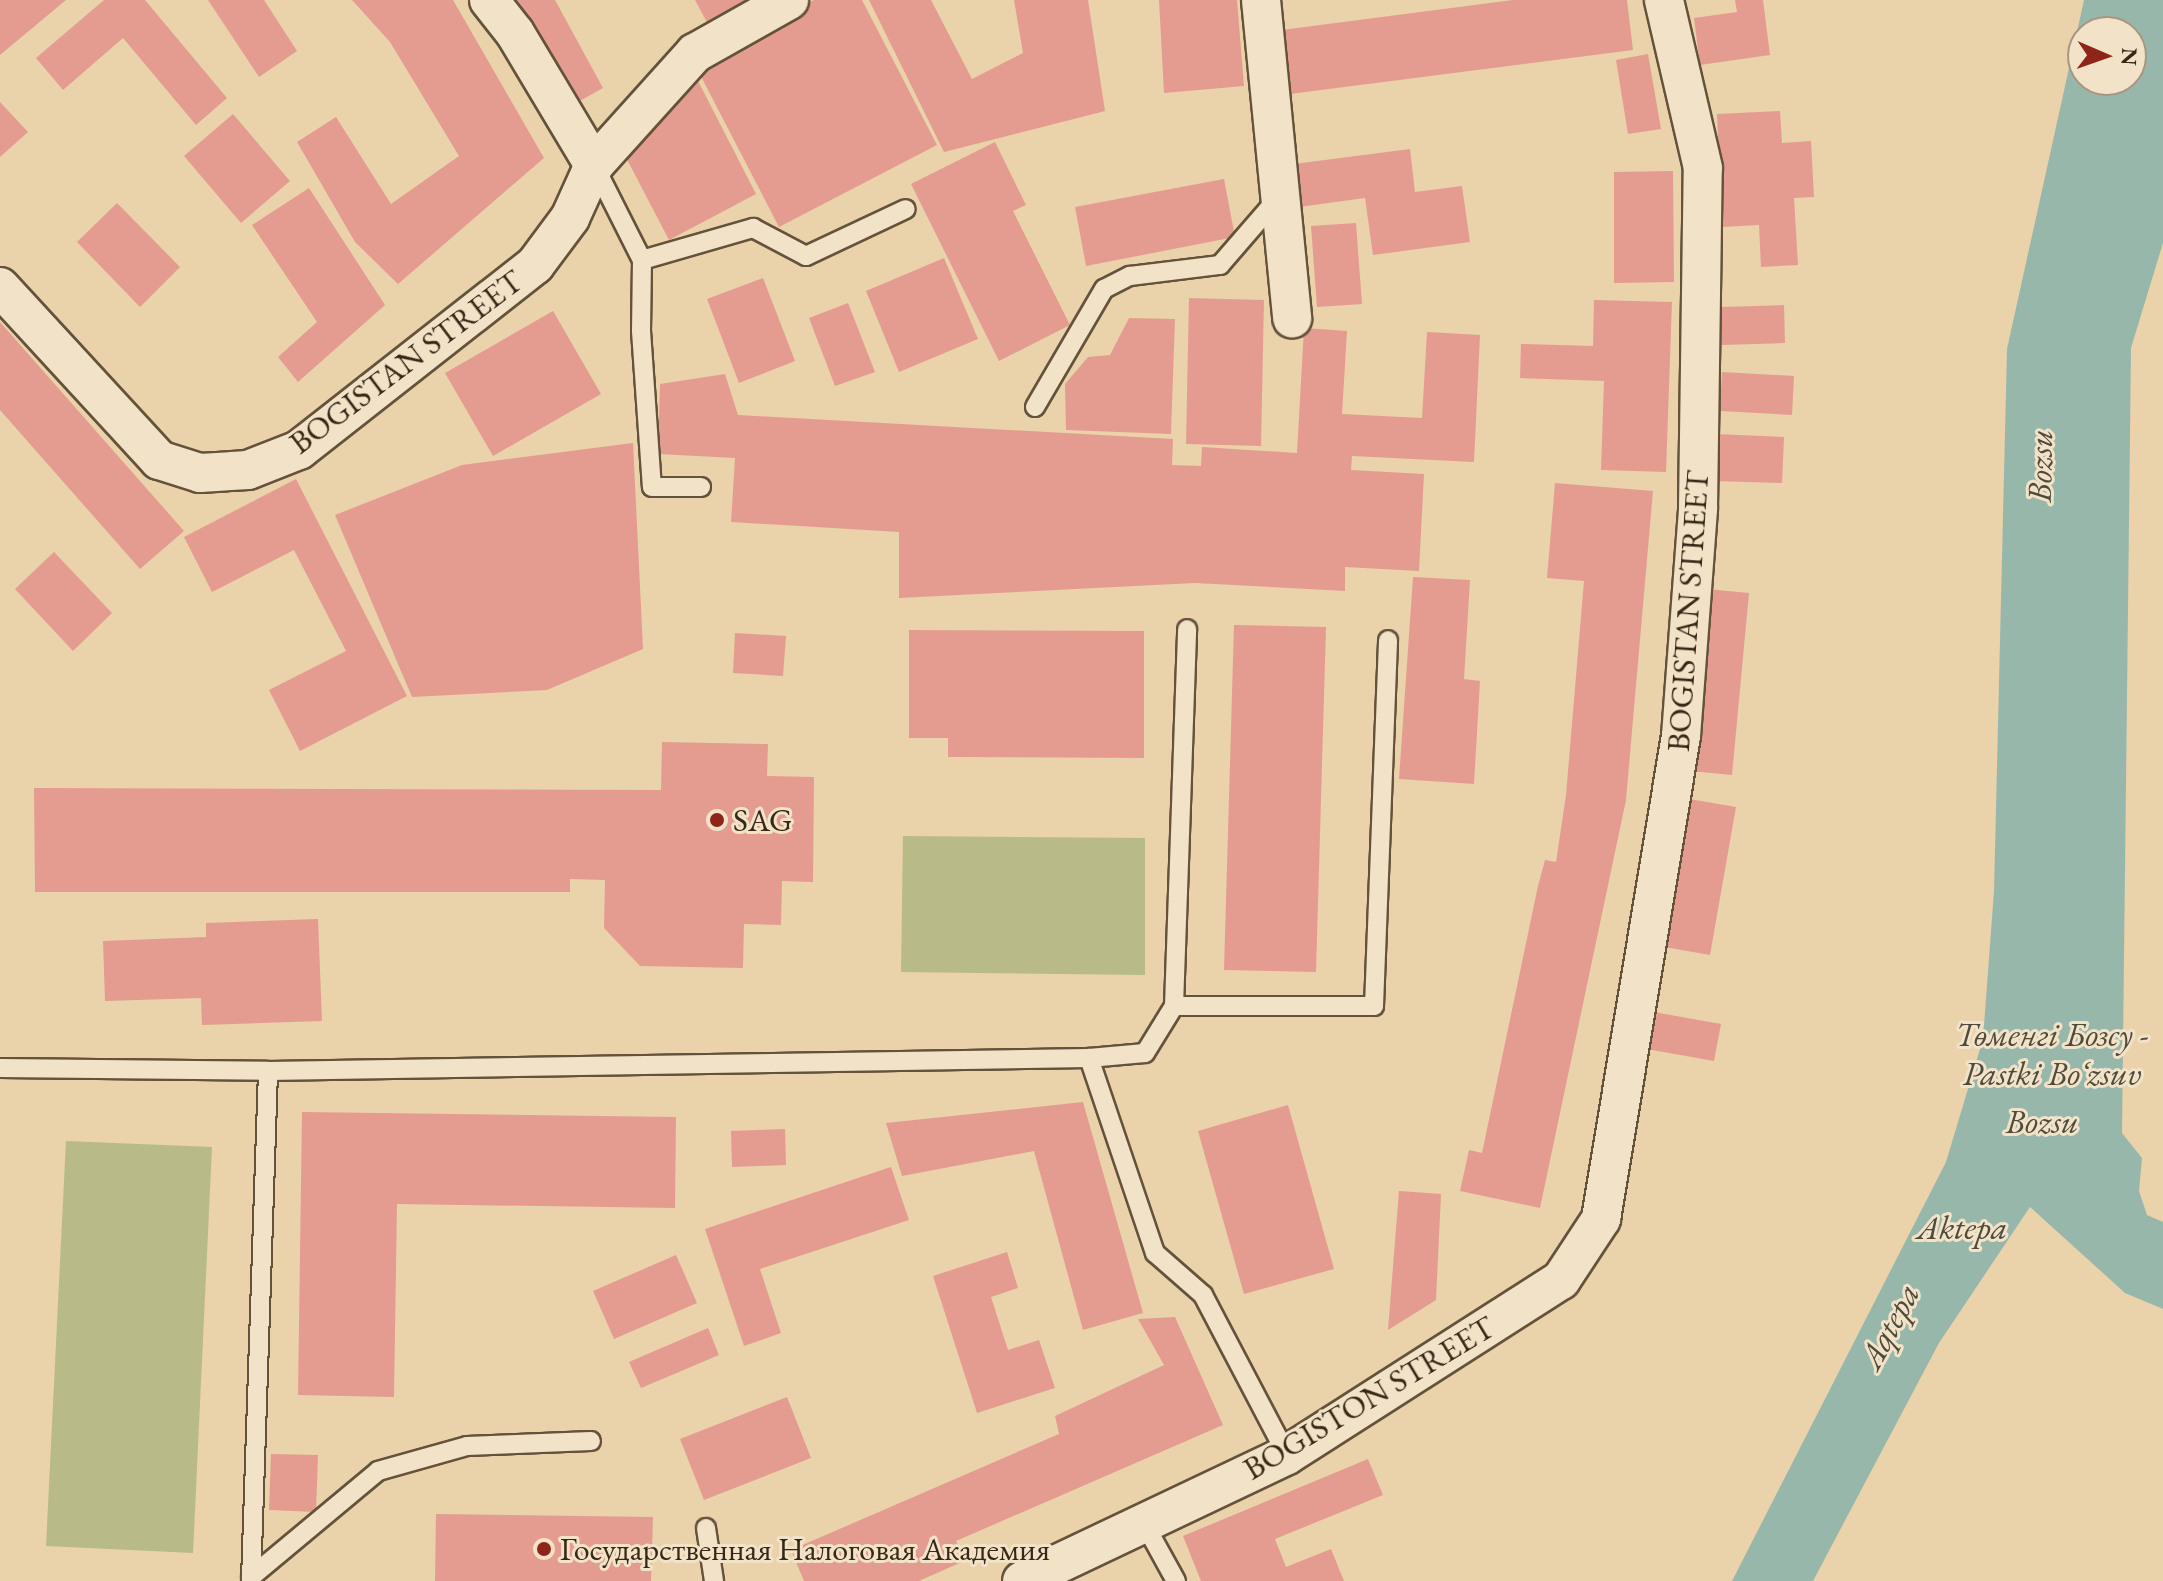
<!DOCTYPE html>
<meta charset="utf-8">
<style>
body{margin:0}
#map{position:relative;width:2163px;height:1581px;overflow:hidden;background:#ead2ab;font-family:"EB Garamond",serif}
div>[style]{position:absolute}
.green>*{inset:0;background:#b8bb88}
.water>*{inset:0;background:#98b7ab}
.building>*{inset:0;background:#e49c90}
.roads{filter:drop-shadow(2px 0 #64523b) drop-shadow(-2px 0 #64523b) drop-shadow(0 2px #64523b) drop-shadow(0 -2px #64523b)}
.service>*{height:18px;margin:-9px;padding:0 9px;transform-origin:9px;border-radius:9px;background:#f1e2c8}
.minor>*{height:38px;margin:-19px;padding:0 19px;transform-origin:19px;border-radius:19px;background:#f1e2c8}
.dots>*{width:22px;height:22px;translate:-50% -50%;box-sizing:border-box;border:4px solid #f1e2c8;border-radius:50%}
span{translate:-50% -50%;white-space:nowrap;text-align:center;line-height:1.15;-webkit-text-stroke:6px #f1e2c8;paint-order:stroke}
.street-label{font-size:32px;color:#372716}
.poi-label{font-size:32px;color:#372716}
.left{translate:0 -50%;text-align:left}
.water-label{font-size:34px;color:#4f4b3b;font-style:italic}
.north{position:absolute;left:2067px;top:16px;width:80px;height:80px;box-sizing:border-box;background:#f1e2c8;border:2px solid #a79781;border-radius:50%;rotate:92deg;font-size:22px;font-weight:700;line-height:32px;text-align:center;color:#372716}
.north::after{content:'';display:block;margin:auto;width:28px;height:36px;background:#8f2418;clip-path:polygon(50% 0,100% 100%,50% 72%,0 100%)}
</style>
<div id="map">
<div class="green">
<div style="clip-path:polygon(903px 836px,1145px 838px,1145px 975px,901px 972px)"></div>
<div style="clip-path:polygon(66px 1141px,212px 1147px,193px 1553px,46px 1546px)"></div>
</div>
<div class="water">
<div style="clip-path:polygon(evenodd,2084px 0,2163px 0,2163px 243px,2131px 348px,2122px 1133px,2142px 1158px,2139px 1191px,2147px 1215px,2163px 1222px,2163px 1309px,2125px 1293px,2030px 1207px,1939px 1343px,1813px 1581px,1732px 1581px,1946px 1162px,1983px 1039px,1994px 891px,2007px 349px,2084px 0,2131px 32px,2131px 80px,2083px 80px,2083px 32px,2131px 32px)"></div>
</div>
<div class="building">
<div style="clip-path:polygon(0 0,66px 0,0 55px)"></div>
<div style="clip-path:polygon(104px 0,145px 0,227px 98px,196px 125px,123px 38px,63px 90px,36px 58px)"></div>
<div style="clip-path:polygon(208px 0,264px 0,297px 51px,259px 77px)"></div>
<div style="clip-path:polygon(352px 0,453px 0,544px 158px,398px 284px,355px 242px,297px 142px,336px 117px,391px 204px,459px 156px,390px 42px)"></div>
<div style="clip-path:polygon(514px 0,555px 0,603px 88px,571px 106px)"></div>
<div style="clip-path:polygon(695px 0,759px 0,709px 26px)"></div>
<div style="clip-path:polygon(814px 0,862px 0,937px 145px,779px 227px,694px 63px)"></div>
<div style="clip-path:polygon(869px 0,931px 0,972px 79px,1023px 53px,1014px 0,1088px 0,1105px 111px,944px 152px)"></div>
<div style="clip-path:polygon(1159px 0,1237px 0,1244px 86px,1164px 93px)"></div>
<div style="clip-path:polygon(1513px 0,1627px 0,1633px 50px,1282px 95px,1274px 31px)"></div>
<div style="clip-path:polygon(1735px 0,1763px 0,1770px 55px,1700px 65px,1694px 18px,1737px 12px)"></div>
<div style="clip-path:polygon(1648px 54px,1661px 129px,1628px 134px,1616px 60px)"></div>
<div style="clip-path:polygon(696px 77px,756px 194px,669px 240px,620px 146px)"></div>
<div style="clip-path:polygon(0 102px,28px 132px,0 157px)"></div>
<div style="clip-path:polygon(1780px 111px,1782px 143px,1811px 141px,1814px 197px,1794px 198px,1798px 265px,1761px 267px,1759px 225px,1722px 227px,1717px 114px)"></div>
<div style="clip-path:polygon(233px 114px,290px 181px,241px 223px,184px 156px)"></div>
<div style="clip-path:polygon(995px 142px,1026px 205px,1013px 211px,1070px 325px,999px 361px,911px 184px)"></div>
<div style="clip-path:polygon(1410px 149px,1415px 192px,1462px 186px,1470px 242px,1373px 255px,1365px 198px,1299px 207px,1294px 164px)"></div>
<div style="clip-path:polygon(1673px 171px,1674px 282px,1614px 283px,1614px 172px)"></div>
<div style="clip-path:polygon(1224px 179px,1235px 237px,1086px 266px,1075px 207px)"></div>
<div style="clip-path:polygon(309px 188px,385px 305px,298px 382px,278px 357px,317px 322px,252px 225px)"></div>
<div style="clip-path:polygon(117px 203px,180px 267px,140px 307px,77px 242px)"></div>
<div style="clip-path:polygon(1356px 223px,1362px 304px,1317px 307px,1311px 226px)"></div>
<div style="clip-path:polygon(944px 258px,978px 339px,899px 372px,866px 291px)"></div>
<div style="clip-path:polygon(763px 278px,795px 361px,739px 383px,707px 299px)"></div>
<div style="clip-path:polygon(1189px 298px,1264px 300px,1261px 446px,1186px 444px)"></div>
<div style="clip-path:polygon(1594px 300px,1672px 302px,1666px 472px,1601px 470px,1604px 381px,1520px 378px,1521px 344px,1593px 346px)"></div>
<div style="clip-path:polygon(848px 303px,875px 372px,835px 386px,809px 318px)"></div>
<div style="clip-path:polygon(1784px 305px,1785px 343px,1722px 345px,1722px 307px)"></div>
<div style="clip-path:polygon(553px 311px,601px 394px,493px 456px,445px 373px)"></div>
<div style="clip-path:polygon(1129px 318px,1175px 319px,1171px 434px,1066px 430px,1065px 384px,1088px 357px,1110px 355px)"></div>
<div style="clip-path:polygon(0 322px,184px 531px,140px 569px,0 410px)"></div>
<div style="clip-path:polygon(1304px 328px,1347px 331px,1342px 414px,1422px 418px,1427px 332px,1480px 335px,1474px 462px,1352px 456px,1351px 470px,1424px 474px,1419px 571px,1345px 567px,1345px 591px,1195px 583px,899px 598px,899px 532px,731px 522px,735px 458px,658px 454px,660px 384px,725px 374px,738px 415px,1173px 439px,1172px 465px,1201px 466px,1202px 447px,1297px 453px)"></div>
<div style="clip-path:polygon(1722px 372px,1794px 376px,1792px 415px,1720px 411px)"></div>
<div style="clip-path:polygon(1715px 434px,1784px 437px,1782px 483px,1713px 481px)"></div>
<div style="clip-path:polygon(633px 443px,643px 649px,547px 690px,412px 697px,335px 515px,462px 465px)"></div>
<div style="clip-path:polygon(296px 479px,407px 696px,300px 751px,269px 690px,346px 651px,294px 550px,212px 592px,184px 537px)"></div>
<div style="clip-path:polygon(1555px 483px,1653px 491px,1626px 800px,1540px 1208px,1460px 1191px,1469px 1150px,1482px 1153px,1538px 886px,1545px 860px,1556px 862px,1566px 795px,1584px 581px,1547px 578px)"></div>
<div style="clip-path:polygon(54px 552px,112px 613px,73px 651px,15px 589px)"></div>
<div style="clip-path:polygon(1413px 577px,1470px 580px,1464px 679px,1480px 681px,1474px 784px,1399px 779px)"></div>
<div style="clip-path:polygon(1707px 589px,1749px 593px,1732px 775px,1690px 771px)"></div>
<div style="clip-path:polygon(1234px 625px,1326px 627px,1316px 972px,1224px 970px)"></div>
<div style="clip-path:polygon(909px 630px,1144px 631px,1144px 758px,948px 757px,948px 738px,909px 738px)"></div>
<div style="clip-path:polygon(735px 633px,786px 636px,783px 676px,733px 673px)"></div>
<div style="clip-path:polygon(662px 742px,768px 744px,767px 776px,814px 777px,813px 882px,782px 881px,781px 925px,744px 924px,743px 968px,640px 966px,604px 928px,605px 880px,570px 879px,570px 892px,35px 892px,34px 788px,661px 790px)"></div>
<div style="clip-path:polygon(1678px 797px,1736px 807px,1710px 955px,1653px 945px)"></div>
<div style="clip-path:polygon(318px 919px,322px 1021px,202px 1025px,201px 998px,105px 1001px,103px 941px,206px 937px,206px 923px)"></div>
<div style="clip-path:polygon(1648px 1011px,1721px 1024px,1714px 1061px,1641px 1048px)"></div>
<div style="clip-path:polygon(1083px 1102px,1143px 1313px,1083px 1330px,1034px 1151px,902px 1176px,886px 1123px)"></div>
<div style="clip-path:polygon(1288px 1105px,1334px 1269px,1244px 1294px,1198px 1131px)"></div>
<div style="clip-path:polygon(302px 1112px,676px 1117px,675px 1208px,397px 1204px,394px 1397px,298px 1395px)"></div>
<div style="clip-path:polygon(785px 1129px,786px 1165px,732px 1167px,731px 1131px)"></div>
<div style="clip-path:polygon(891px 1167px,909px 1220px,760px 1269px,781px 1333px,744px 1346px,705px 1229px)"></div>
<div style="clip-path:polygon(1399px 1191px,1441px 1194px,1436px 1300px,1388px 1330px)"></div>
<div style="clip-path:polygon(1007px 1252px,1018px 1288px,991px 1297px,1008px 1350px,1039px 1340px,1055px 1388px,977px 1413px,933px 1276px)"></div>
<div style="clip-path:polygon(676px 1255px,697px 1303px,614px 1339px,593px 1291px)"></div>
<div style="clip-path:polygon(1175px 1317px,1223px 1425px,956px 1541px,964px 1561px,919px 1581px,804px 1581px,791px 1550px,1059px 1434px,1055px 1416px,1164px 1365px,1138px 1319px)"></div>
<div style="clip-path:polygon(708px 1328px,719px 1355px,641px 1388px,629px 1362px)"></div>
<div style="clip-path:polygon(787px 1397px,811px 1458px,704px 1500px,680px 1439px)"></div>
<div style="clip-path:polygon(271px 1454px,318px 1455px,316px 1512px,269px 1510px)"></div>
<div style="clip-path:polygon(1368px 1459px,1383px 1495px,1275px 1539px,1286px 1567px,1331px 1549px,1344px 1581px,1201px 1581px,1183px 1536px)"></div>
<div style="clip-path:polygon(436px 1514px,653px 1517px,651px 1581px,435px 1581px)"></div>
</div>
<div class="roads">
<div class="service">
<div style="left:594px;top:165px;width:106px;rotate:63.2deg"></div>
<div style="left:642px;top:260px;width:116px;rotate:-16.1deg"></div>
<div style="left:753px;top:228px;width:60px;rotate:27.8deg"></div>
<div style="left:806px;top:256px;width:110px;rotate:-25.2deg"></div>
<div style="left:642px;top:260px;width:71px;rotate:90.8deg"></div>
<div style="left:641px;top:331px;width:156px;rotate:86deg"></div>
<div style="left:652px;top:487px;width:49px"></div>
<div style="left:1035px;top:407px;width:137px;rotate:-59.7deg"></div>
<div style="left:1104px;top:289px;width:29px;rotate:-27deg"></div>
<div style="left:1130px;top:276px;width:91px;rotate:-7deg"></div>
<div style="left:1220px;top:265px;width:89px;rotate:-49.1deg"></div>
<div style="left:1174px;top:1006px;width:200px"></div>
<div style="left:1374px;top:1006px;width:366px;rotate:-87.8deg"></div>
<div style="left:1089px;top:1058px;width:206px;rotate:71.3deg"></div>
<div style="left:1155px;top:1253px;width:64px;rotate:41.2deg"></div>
<div style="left:1203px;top:1295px;width:181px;rotate:62.3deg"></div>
<div style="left:0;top:1068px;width:268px;rotate:0.6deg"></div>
<div style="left:268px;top:1071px;width:821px;rotate:-0.91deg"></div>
<div style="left:1089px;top:1058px;width:56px;rotate:-5.1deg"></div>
<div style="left:1145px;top:1053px;width:55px;rotate:-58.3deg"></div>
<div style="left:1174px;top:1006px;width:377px;rotate:-88deg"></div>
<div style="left:1144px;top:1523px;width:66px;rotate:61.1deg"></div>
<div style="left:706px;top:1528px;width:54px;rotate:81.4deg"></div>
<div style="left:251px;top:1577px;width:165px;rotate:-39.8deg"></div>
<div style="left:378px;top:1471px;width:92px;rotate:-15.7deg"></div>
<div style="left:467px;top:1446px;width:124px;rotate:-2.3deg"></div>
<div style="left:251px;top:1581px;width:510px;rotate:-88.09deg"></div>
</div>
<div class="minor">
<div style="left:489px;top:0;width:42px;rotate:51.8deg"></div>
<div style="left:515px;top:33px;width:154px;rotate:59.1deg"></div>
<div style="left:1261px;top:0;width:320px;rotate:84.4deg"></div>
<div style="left:0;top:287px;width:235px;rotate:47.4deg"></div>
<div style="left:159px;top:460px;width:43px;rotate:17.6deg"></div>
<div style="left:200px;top:473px;width:48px;rotate:-3.6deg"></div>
<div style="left:248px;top:470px;width:55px;rotate:-21.4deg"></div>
<div style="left:299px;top:450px;width:300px;rotate:-38.1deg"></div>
<div style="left:535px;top:265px;width:59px;rotate:-53.3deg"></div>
<div style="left:570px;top:218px;width:58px;rotate:-65.6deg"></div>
<div style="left:594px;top:165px;width:151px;rotate:-48deg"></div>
<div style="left:695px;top:53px;width:108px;rotate:-29.4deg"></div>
<div style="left:1022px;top:1581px;width:293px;rotate:-25.4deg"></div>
<div style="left:1287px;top:1455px;width:325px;rotate:-32.6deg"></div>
<div style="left:1561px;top:1280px;width:73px;rotate:-56.7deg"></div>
<div style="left:1601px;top:1219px;width:490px;rotate:-80.6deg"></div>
<div style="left:1681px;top:736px;width:229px;rotate:-85.7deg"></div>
<div style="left:1698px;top:508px;width:340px;rotate:-89.2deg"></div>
<div style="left:1703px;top:168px;width:172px;rotate:-103.1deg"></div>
</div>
</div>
<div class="dots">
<div style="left:717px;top:820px;background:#8f2418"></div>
<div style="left:544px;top:1549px;background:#8f2418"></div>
</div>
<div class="street-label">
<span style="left:406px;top:362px;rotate:-37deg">BOGISTAN STREET</span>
<span style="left:1688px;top:611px;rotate:-86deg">BOGISTAN STREET</span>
<span style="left:1369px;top:1398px;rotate:-31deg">BOGISTON STREET</span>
</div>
<div class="poi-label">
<span class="left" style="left:733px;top:820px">SAG</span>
<span class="left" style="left:560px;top:1549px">Государственная Налоговая Академия</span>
</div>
<div class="water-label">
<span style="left:2040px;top:466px;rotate:-89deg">Bozsu</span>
<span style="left:2052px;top:1054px">Төменгі Бозсу -<br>Pastki Boʻzsuv</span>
<span style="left:2042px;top:1122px">Bozsu</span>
<span style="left:1962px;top:1228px">Aktepa</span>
<span style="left:1889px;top:1326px;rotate:-62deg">Aqtepa</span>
</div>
<div class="north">N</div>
</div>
